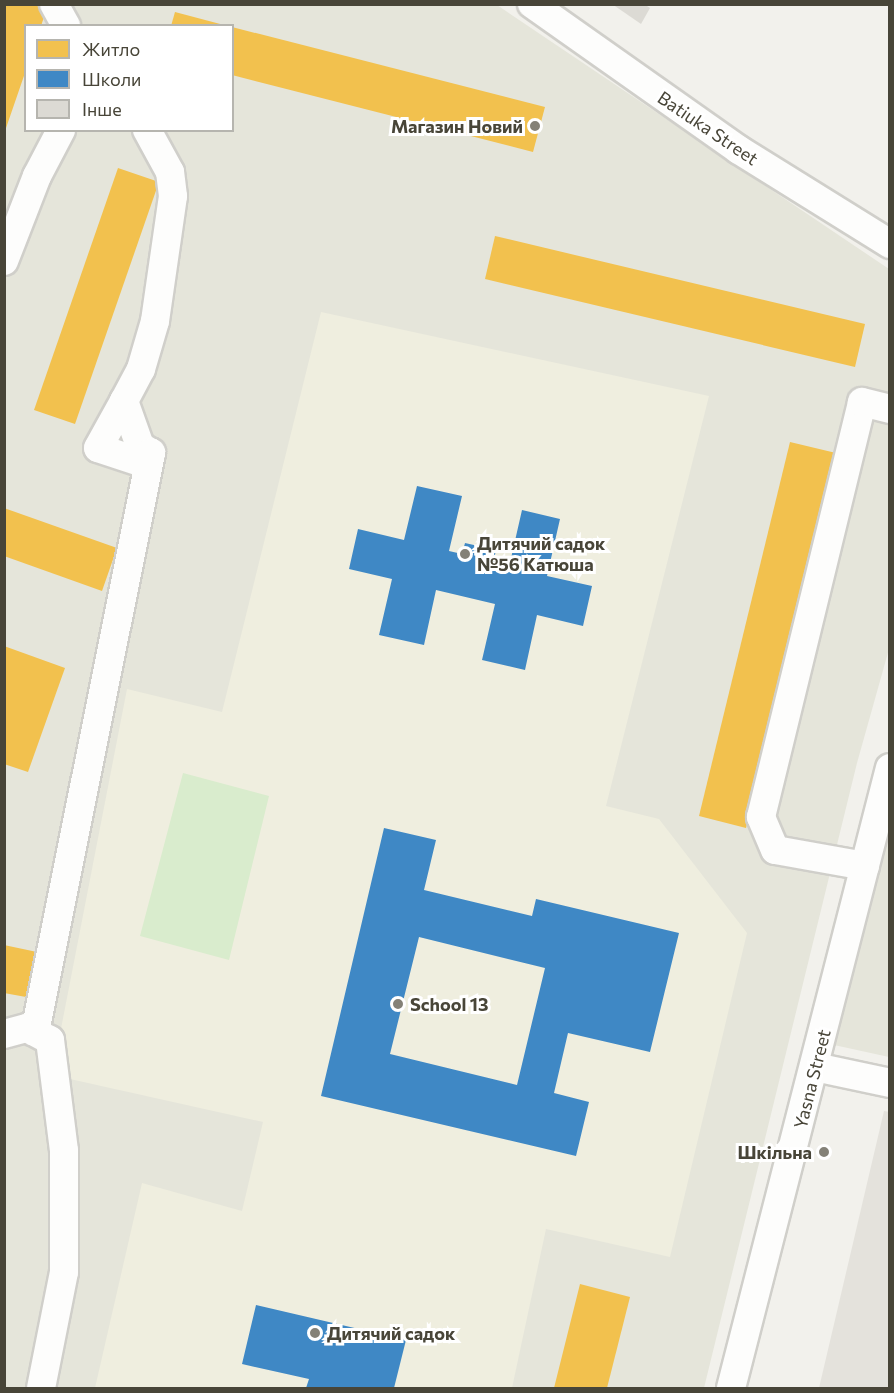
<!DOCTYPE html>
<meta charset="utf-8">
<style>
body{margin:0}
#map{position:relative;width:894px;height:1393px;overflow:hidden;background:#f2f1ec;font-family:Commissioner,sans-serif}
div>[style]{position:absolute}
.residential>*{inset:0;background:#e5e5da}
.industrial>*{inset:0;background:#e4e2dc}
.education>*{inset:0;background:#efeedf}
.green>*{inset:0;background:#d9eccd}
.homes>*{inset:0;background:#f2c14e}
.schools>*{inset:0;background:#3f88c5}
.building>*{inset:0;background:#dcdad4}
.roads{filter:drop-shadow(2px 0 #d0cfca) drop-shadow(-2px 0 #d0cfca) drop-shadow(0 2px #d0cfca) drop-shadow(0 -2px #d0cfca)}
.minor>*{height:28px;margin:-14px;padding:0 14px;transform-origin:14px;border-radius:14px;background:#fdfdfc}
.dots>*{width:16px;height:16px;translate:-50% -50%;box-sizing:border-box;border:3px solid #fff;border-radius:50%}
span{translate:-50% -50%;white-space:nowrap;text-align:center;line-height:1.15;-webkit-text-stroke:6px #fff;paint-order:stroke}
.poi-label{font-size:18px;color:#484538;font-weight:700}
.right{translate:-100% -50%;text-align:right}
.left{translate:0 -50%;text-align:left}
.street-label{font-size:18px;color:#484538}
.frame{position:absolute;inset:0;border:6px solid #484538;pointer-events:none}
.legend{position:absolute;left:24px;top:24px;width:210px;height:108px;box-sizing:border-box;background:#fff;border:2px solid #b6b5af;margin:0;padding:8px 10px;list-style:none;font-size:18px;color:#484538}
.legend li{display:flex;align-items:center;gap:12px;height:30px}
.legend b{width:30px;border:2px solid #b6b5af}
</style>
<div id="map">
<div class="residential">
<div style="clip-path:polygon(evenodd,5px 5px,497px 5px,889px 269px,889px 649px,857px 763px,704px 1388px,5px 1388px,5px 5px,26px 26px,232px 26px,232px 130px,26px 130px,26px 26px)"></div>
<div style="clip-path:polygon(887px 796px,890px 796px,889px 1057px,834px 1045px)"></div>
</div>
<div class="industrial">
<div style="clip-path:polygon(884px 1111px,890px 1112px,889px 1388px,819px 1388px)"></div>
</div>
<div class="education">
<div style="clip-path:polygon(321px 312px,709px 396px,606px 806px,659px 819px,747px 933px,670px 1257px,546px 1229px,512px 1388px,95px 1388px,142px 1183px,242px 1211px,263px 1122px,52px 1075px,127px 689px,222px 712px)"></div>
</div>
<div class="green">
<div style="clip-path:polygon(183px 773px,269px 796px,229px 960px,140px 936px)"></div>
</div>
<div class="homes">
<div style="clip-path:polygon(4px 4px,48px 5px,41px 26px,26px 26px,26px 70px,5px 131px)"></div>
<div style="clip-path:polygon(175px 12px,224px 25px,224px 26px,171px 26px)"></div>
<div style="clip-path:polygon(232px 27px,545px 107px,533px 152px,232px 75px)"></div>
<div style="clip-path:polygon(118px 168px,159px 182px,75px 424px,34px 410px)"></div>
<div style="clip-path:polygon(495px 236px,865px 324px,855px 367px,485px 279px)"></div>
<div style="clip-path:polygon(790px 442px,836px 453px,746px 828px,699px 816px)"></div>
<div style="clip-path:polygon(4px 508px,117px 548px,102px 591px,4px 556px)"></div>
<div style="clip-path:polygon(4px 646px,65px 668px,28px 772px,4px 764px)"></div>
<div style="clip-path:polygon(4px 945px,37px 952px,26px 997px,4px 993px)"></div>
<div style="clip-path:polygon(580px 1284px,630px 1297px,607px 1388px,554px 1388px)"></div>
</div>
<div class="schools">
<div style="clip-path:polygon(417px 486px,462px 496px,449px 551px,462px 554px,465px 543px,496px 550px,493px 564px,509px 567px,522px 510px,560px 519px,547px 576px,592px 586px,583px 626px,537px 615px,525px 670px,482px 660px,495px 604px,436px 590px,424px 645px,379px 635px,392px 579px,349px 569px,358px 529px,404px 540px)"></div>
<div style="clip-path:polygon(evenodd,384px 828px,436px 840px,424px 890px,532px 916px,536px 899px,679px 933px,650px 1052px,568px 1033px,554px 1093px,589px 1102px,576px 1156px,321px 1096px,384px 828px,419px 937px,545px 968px,517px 1085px,390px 1054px,419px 937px)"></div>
<div style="clip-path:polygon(256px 1305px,406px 1340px,394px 1388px,306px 1388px,309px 1379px,242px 1364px)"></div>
</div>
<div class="building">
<div style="clip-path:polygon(612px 4px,644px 4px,650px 8px,641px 24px)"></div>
</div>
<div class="roads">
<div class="minor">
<div style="left:54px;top:4px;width:25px;rotate:61deg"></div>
<div style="left:532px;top:4px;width:253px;rotate:35.2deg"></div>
<div style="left:739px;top:150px;width:178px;rotate:31.9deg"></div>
<div style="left:4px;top:261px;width:91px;rotate:-68.8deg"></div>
<div style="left:37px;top:176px;width:52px;rotate:-62.4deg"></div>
<div style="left:124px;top:401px;width:36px;rotate:-62deg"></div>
<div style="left:141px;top:369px;width:50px;rotate:-73.7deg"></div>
<div style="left:155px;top:321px;width:126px;rotate:-81.8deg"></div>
<div style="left:173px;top:196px;width:24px;rotate:-97deg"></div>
<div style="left:170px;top:172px;width:48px;rotate:-118.7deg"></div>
<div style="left:124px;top:401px;width:48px;rotate:70.4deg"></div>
<div style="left:140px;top:446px;width:13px;rotate:32deg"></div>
<div style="left:151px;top:453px;width:14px;rotate:141deg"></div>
<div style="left:140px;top:462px;width:44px;rotate:-161.6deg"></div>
<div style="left:98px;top:448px;width:54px;rotate:-61deg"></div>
<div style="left:865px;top:866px;width:91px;rotate:-169.9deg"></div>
<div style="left:775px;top:850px;width:36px;rotate:-113deg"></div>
<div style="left:761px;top:817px;width:427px;rotate:-76.3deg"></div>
<div style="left:862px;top:402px;width:29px;rotate:14deg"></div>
<div style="left:35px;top:1032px;width:591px;rotate:-78.67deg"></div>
<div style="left:4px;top:1034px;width:24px;rotate:-15deg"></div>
<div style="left:27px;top:1028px;width:26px;rotate:28deg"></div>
<div style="left:50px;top:1040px;width:112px;rotate:82.8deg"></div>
<div style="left:64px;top:1151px;width:121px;rotate:90deg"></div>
<div style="left:64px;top:1272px;width:118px;rotate:101.2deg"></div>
<div style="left:815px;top:1067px;width:77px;rotate:12deg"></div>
<div style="left:731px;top:1388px;width:640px;rotate:-75.62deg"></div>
</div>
</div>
<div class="dots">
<div style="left:535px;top:126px;background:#848177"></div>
<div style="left:465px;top:554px;background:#848177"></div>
<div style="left:398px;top:1004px;background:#848177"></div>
<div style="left:824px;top:1152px;background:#848177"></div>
<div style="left:315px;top:1333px;background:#848177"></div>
</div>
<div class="poi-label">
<span class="right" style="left:523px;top:126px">Магазин Новий</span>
<span class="left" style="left:477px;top:554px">Дитячий садок<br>№56 Катюша</span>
<span class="left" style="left:410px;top:1004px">School 13</span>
<span class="right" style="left:812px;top:1152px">Шкільна</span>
<span class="left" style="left:327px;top:1333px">Дитячий садок</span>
</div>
<div class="street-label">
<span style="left:708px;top:128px;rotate:34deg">Batiuka Street</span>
<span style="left:812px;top:1079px;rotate:-76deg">Yasna Street</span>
</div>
<div class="frame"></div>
<ul class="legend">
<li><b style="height:16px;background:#f2c14e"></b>Житло</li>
<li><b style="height:16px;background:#3f88c5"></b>Школи</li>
<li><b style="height:16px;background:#dcdad4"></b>Інше</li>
</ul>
</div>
